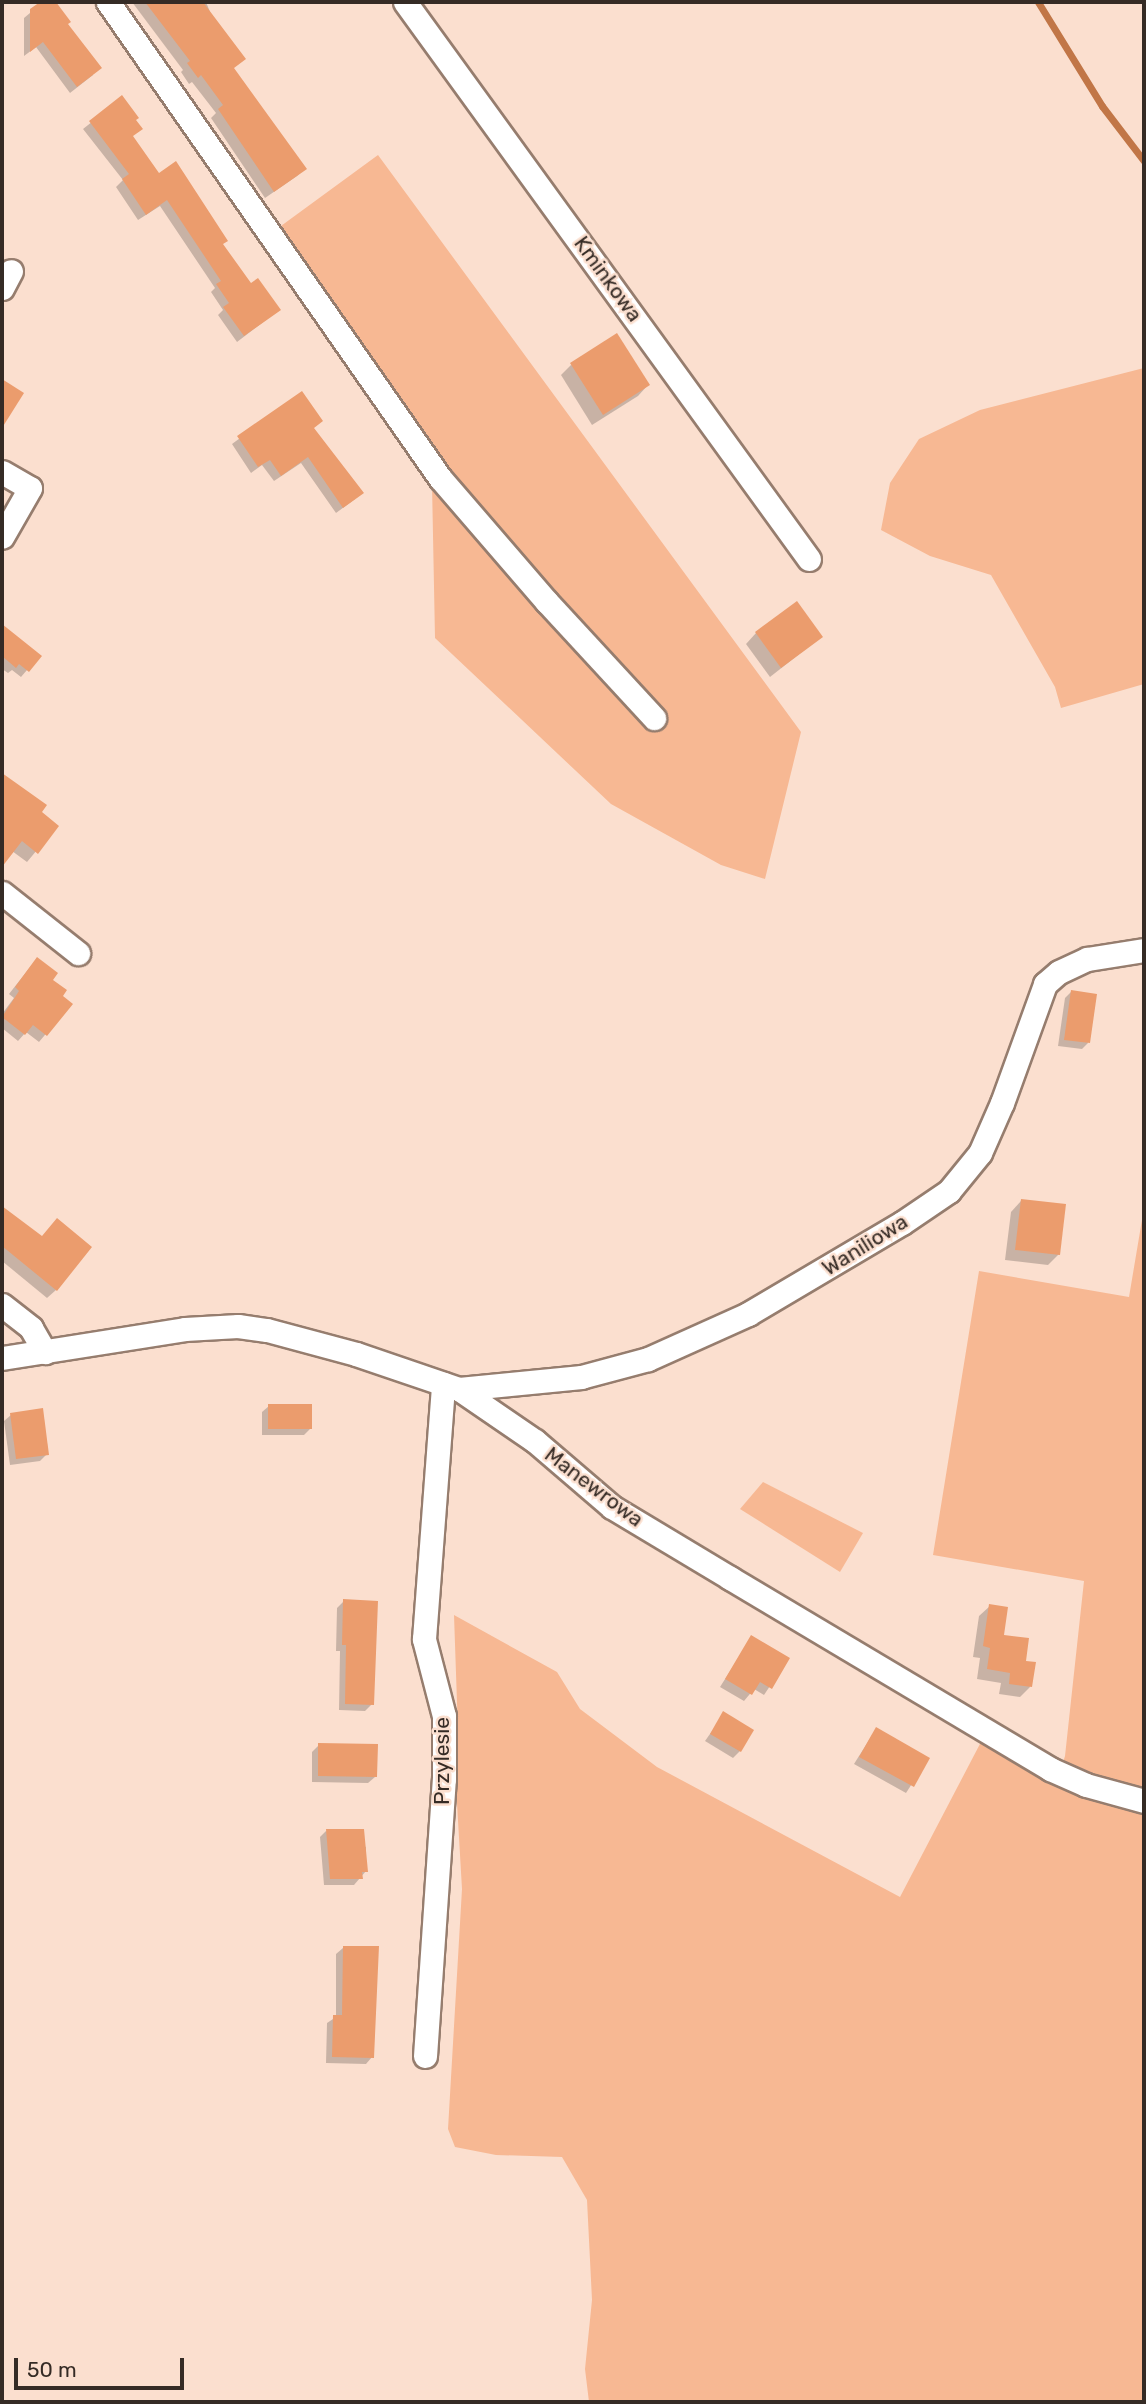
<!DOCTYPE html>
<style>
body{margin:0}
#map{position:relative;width:1146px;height:2404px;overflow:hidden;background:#fbdfcf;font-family:Rubik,sans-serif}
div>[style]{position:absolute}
.green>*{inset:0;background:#f7b893}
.shadow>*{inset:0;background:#0003}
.stream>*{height:7px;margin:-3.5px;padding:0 3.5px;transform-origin:3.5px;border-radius:3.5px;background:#c17647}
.building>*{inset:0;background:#eb9c6d}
.roads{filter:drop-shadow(2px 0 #967d6e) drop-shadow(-2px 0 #967d6e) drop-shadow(0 2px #967d6e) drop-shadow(0 -2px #967d6e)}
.minor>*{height:23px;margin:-11.5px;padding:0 11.5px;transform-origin:11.5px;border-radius:11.5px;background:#fff}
span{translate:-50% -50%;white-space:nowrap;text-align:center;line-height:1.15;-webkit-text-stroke:5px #fbdfcf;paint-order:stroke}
.street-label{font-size:21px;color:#352b25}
.frame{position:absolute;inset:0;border:4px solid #352b25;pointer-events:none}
.scale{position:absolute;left:14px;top:2358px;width:170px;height:32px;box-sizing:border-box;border:4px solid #352b25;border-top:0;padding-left:9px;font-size:21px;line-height:24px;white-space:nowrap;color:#352b25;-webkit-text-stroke:5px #fbdfcf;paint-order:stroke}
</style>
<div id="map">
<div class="green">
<div style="clip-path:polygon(378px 155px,801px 732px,765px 879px,721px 865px,611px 804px,435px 638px,432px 484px,270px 234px)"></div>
<div style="clip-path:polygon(1144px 368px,1144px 684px,1061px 708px,1055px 687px,991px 575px,930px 556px,881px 530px,890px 483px,919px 439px,980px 410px)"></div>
<div style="clip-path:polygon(1144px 1208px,1144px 2402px,589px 2402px,585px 2369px,592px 2300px,587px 2200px,562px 2157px,496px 2155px,455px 2147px,448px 2129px,462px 1889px,455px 1769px,458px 1732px,454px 1615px,557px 1672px,580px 1709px,657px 1767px,900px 1897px,981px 1742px,1056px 1785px,1065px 1756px,1084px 1581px,933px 1555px,979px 1271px,1129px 1297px)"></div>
<div style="clip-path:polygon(763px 1482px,863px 1533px,840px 1572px,740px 1509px)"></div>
</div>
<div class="shadow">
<div style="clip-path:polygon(43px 2px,54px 2px,69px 21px,66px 24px,93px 75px,70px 93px,36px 47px,24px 56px,24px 18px)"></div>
<div style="clip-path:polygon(132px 2px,206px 2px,233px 69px,304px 169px,297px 176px,265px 198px,211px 118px,216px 113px,192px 82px,189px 84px,181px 72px,183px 70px)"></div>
<div style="clip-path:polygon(122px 98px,134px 120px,132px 137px,159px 176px,222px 244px,251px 285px,279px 310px,237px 342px,218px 315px,223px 310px,211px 292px,215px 288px,160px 206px,138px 220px,116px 187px,123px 180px,83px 129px)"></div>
<div style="clip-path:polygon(571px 365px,648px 385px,638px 396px,592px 425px,561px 375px)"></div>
<div style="clip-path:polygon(301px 393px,312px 429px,355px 499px,336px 513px,301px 463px,274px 481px,262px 465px,251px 473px,232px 444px)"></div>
<div style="clip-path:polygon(2px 626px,39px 656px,21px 677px,12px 670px,8px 673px,2px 669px)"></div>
<div style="clip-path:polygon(756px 633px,821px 637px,770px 677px,746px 644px)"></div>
<div style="clip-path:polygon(2px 774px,45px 806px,40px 813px,57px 826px,27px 862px,12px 851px,2px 863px)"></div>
<div style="clip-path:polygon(31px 966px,51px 980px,61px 996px,71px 1004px,39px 1042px,26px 1032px,18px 1041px,2px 1028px,2px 1014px,14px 998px,9px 994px)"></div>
<div style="clip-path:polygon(1072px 991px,1088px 1043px,1082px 1049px,1058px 1046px,1065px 998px)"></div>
<div style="clip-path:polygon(1021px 1201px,1059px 1254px,1048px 1265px,1005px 1260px,1011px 1212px)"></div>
<div style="clip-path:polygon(2px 1208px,42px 1237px,56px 1290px,47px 1298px,2px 1261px)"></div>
<div style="clip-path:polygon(269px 1406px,310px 1429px,304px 1435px,262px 1435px,262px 1412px)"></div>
<div style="clip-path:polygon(11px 1415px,47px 1454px,40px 1461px,10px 1465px,4px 1421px)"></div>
<div style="clip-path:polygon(344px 1601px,372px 1704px,365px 1711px,339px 1710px,340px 1651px,336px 1651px,337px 1608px)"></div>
<div style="clip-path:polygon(990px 1606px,1002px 1636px,1024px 1662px,1030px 1687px,1020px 1697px,999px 1694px,1001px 1683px,977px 1679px,980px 1658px,973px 1657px,979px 1616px)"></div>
<div style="clip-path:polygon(751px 1638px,788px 1659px,764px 1695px,754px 1689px,744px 1701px,720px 1687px)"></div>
<div style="clip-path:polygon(724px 1714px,740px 1751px,733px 1758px,705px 1741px)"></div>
<div style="clip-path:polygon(876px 1729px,928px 1759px,906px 1793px,854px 1764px)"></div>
<div style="clip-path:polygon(319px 1745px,375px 1777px,368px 1783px,312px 1782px,312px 1752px)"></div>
<div style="clip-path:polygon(326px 1831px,366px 1847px,366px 1871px,354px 1885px,324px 1885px,320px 1837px)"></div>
<div style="clip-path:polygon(343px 1948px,372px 2057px,366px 2064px,326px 2063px,327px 2023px,336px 2017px,336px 1954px)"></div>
</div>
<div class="stream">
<div style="left:1038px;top:2px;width:122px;rotate:58.4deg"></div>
<div style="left:1102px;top:106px;width:69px;rotate:52.6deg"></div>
</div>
<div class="building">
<div style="clip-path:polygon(40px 2px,56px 2px,71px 22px,68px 24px,102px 68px,77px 87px,43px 42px,30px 52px,30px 9px)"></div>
<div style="clip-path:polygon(145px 2px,203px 2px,246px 59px,234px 68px,307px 169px,274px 192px,218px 109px,223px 105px,201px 75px,198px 78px,187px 63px,190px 61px)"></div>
<div style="clip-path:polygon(122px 95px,139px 118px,136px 120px,143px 129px,133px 136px,159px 173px,176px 161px,228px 241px,223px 244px,251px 283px,258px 278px,281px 310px,244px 336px,223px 307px,229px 303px,216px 284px,221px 281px,167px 200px,146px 215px,122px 179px,129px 174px,89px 121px)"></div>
<div style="clip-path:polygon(617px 333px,650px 385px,603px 415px,570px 363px)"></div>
<div style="clip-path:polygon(2px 379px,24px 393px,2px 428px)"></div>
<div style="clip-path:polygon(302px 391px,323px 421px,314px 428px,364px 493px,343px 508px,308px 457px,281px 476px,270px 460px,258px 467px,237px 436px)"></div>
<div style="clip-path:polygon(797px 601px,823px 637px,781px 668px,755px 632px)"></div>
<div style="clip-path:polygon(2px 624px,42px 656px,29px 672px,19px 664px,16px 668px,2px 656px)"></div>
<div style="clip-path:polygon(2px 773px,47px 805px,42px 812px,59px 826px,38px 854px,22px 841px,2px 867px)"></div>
<div style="clip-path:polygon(37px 957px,58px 973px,53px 980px,67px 990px,63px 996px,73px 1004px,47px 1036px,33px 1025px,25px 1035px,2px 1017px,19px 991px,15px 987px)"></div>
<div style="clip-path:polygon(1071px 990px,1097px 994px,1090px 1043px,1064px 1040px)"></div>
<div style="clip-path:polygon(1021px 1199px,1066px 1204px,1060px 1255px,1015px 1250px)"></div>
<div style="clip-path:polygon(2px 1206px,42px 1236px,57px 1218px,92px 1247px,57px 1291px,2px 1246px)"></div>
<div style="clip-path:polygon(268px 1404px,312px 1404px,312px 1429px,268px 1429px)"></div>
<div style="clip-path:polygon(43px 1408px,49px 1455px,16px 1459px,10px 1413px)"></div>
<div style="clip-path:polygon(343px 1599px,378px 1601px,374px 1705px,345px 1704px,346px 1645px,342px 1645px)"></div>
<div style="clip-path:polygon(989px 1604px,1008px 1607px,1004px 1635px,1029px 1638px,1026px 1661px,1036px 1662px,1032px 1687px,1009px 1684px,1010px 1673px,987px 1669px,990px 1648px,983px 1646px)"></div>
<div style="clip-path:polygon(751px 1635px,790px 1658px,772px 1689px,760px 1682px,752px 1695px,725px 1679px)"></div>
<div style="clip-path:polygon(723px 1711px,754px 1730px,741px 1752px,710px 1734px)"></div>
<div style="clip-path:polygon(876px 1727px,930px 1758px,914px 1787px,859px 1757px)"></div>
<div style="clip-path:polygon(318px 1743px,378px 1744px,377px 1777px,318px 1776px)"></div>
<div style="clip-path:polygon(326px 1829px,364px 1829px,368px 1872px,362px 1872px,363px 1879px,330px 1879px)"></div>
<div style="clip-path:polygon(343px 1946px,379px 1946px,374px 2058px,332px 2057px,333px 2015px,342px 2015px)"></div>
</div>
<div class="roads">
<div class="minor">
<div style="left:108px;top:2px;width:580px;rotate:55.11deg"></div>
<div style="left:440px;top:478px;width:164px;rotate:49.2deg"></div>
<div style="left:547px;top:602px;width:158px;rotate:47.3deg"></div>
<div style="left:405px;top:2px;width:688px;rotate:54.05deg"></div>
<div style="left:2px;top:288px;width:19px;rotate:-62deg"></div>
<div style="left:2px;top:472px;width:32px;rotate:30deg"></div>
<div style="left:30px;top:488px;width:56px;rotate:119.7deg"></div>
<div style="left:2px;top:893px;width:97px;rotate:38.3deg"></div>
<div style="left:2px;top:1305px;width:37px;rotate:38deg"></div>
<div style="left:31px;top:1328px;width:28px;rotate:60deg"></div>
<div style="left:2px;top:1358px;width:185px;rotate:-9deg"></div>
<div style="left:185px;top:1329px;width:53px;rotate:-3.2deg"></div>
<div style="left:238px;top:1326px;width:29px;rotate:8deg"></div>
<div style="left:267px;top:1330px;width:92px;rotate:15.1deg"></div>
<div style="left:356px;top:1354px;width:109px;rotate:18.8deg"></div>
<div style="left:459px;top:1389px;width:92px;rotate:34.4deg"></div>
<div style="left:535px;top:1441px;width:101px;rotate:40.6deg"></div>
<div style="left:612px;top:1507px;width:138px;rotate:31deg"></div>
<div style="left:730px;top:1578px;width:373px;rotate:30.8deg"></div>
<div style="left:1050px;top:1769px;width:39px;rotate:24deg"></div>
<div style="left:1086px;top:1785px;width:60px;rotate:15.4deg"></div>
<div style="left:459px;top:1389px;width:123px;rotate:-5.6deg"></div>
<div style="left:581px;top:1377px;width:69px;rotate:-15deg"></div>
<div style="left:648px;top:1359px;width:110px;rotate:-24.2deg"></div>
<div style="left:748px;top:1314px;width:179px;rotate:-30.6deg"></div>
<div style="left:902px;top:1223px;width:57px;rotate:-34.2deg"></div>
<div style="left:949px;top:1191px;width:49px;rotate:-50.8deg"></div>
<div style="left:980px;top:1153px;width:55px;rotate:-66.3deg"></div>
<div style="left:1002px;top:1103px;width:127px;rotate:-70.1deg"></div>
<div style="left:1045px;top:984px;width:18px;rotate:-41deg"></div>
<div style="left:1059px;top:972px;width:31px;rotate:-25deg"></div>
<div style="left:1087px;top:959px;width:58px;rotate:-9deg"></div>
<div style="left:425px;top:2056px;width:278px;rotate:-86.1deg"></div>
<div style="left:444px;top:1779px;width:63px;rotate:-90deg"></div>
<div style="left:444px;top:1716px;width:80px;rotate:-104.6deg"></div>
<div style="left:424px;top:1639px;width:256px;rotate:-85.7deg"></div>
</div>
</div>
<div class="street-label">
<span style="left:608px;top:279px;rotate:54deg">Kminkowa</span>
<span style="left:865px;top:1245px;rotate:-32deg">Waniliowa</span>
<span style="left:594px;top:1487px;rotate:37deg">Manewrowa</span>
<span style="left:442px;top:1761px;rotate:-90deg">Przylesie</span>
</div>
<div class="frame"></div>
<div class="scale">50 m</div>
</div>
